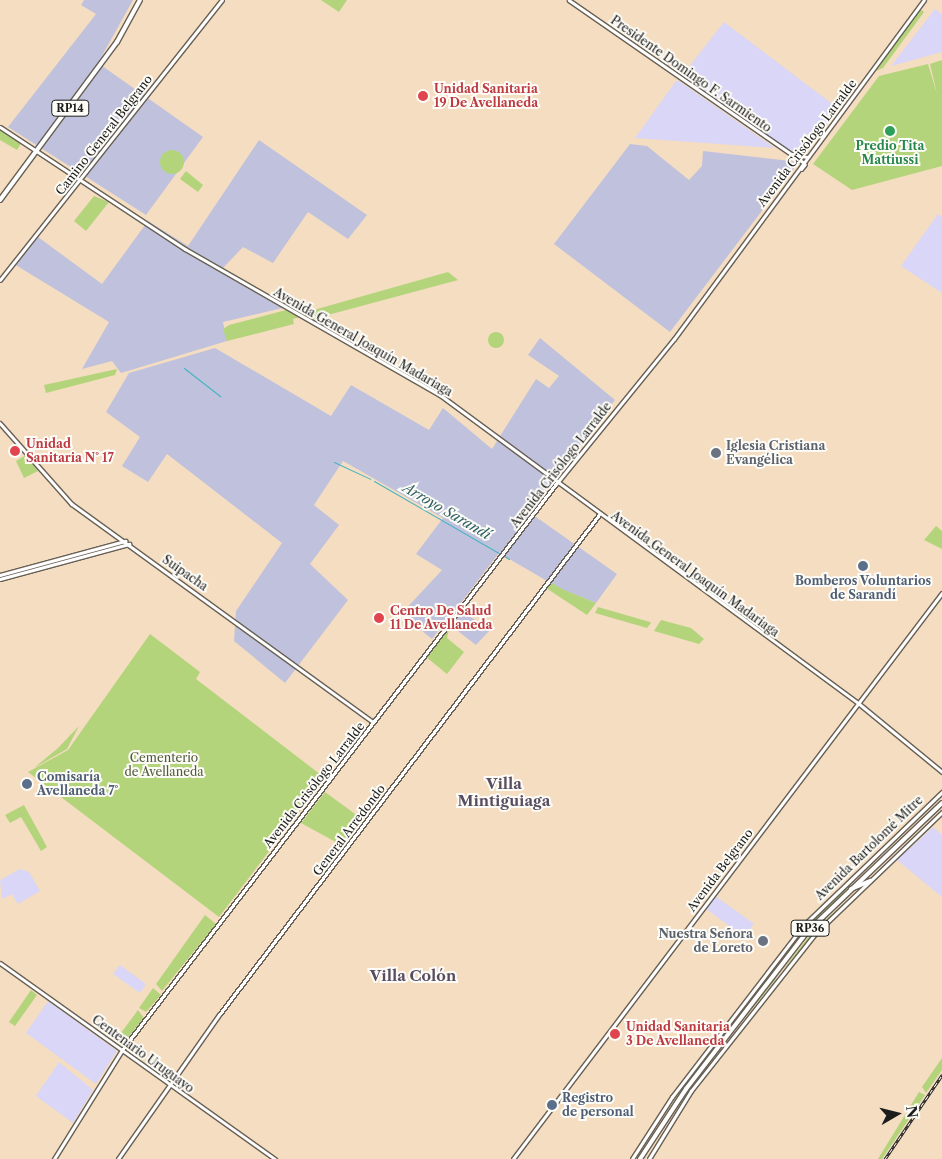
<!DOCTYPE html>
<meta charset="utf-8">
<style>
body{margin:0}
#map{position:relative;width:942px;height:1159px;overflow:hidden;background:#f4ddc0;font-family:"Libre Caslon Text",serif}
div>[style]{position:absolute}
.built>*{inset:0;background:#d9d6f7}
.industrial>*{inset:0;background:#c0c2dd}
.green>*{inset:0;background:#b4d47c}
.round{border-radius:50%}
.stream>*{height:1px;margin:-0.5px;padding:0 0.5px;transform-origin:0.5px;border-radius:0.5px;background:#44b3bf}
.roads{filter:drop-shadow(1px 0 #686055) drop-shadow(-1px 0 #686055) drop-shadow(0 1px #686055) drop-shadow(0 -1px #686055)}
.tertiary>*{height:2.5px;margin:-1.25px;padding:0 1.25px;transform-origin:1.25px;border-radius:1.25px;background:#fff}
.secondary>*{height:3px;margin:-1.5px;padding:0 1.5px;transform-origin:1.5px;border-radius:1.5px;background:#fff}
.primary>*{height:4px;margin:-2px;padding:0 2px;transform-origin:2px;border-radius:2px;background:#fff}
.rail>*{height:3px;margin-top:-1.5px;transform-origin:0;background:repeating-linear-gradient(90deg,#fdfcf7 0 4px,#1c1c1c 0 8px);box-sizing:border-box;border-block:1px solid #1c1c1c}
.dots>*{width:14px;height:14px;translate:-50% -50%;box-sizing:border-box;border:2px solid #fdfcf7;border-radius:50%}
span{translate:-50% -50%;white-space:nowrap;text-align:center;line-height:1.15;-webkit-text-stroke:4px #fdfcf7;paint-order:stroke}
.shield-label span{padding:1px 4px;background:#fdfcf7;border:1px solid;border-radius:4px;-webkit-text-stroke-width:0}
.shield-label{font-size:11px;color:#1c1c1c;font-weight:700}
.street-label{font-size:12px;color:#1c1c1c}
.health-label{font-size:12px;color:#be3a42;font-weight:700}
.left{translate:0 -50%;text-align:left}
.leisure-label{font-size:12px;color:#27864d;font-weight:700}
.worship-label{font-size:12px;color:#5b616d;font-weight:700}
.right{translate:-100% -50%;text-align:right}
.service-label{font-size:12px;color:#4e5e75;font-weight:700}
.park-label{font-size:12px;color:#515c3e}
.water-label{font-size:14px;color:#2e6065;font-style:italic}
.quarter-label{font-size:15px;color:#584c61;font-weight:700}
.north{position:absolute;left:872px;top:1089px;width:50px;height:50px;-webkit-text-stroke:4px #fdfcf7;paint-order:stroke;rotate:82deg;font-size:14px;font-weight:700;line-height:20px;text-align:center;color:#1c1c1c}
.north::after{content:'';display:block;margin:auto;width:18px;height:22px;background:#1c1c1c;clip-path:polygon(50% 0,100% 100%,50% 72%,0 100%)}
</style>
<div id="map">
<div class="built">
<div style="clip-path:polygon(935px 9px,942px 14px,942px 52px,891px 66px)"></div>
<div style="clip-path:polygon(724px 22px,839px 109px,808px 149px,786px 152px,681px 77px)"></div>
<div style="clip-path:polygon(676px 81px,679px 81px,775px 148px,635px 138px)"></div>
<div style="clip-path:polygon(938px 214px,942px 217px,942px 293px,901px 266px)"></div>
<div style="clip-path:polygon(933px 827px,942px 835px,942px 897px,897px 860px)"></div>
<div style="clip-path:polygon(20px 869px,29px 872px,40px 891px,18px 904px,12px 894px,2px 899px,0 880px)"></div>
<div style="clip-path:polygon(714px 895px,754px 924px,744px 937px,705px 908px)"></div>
<div style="clip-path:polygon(120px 965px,146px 984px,140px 993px,113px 974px)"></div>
<div style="clip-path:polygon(48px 1001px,117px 1051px,96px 1084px,26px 1033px)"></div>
<div style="clip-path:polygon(59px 1062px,93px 1090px,73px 1123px,36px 1096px)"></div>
</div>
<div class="industrial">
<div style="clip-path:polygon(84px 0,133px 0,98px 63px,203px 137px,146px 215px,8px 127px,96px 14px,81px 5px)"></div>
<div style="clip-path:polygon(259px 140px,367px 215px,348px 239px,308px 212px,273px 263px,243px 247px,223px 268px,287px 307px,223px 322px,227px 341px,121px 373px,112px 361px,82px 369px,109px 322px,14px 264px,38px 237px,102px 284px,148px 221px,188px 246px)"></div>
<div style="clip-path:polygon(630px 144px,647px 146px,689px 180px,702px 166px,703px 151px,799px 162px,670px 332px,554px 244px)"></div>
<div style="clip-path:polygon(540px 338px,615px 400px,529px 512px,617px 574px,596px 603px,561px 589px,499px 553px,457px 608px,490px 630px,476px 645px,445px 621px,432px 639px,401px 614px,442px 570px,416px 554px,443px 518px,343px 461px,314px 505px,339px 525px,310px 564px,348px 600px,285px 683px,234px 641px,236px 611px,282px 543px,167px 454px,148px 482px,122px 466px,140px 437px,106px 412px,129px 373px,215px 348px,331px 416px,351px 385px,429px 430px,443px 408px,492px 449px,536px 379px,549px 388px,559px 376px,528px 355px)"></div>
</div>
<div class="green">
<div style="clip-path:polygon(321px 0,347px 0,339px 12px)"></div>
<div style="clip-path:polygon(920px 9px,924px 12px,883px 68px,876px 71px)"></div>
<div style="clip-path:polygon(942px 60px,942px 166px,852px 190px,813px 164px,879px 76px,928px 64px,937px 94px,930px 64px)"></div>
<div style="clip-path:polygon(0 127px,22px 142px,17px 150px,0 140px)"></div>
<div class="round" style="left:160px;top:150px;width:24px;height:24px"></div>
<div style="clip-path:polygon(186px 171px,203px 185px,198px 192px,180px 179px)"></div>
<div style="clip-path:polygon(94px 196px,109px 202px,86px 231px,74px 221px)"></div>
<div style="clip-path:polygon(448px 272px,458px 280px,313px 319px,303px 313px)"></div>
<div style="clip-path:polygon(286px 310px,300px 317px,293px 319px,294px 324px,227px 341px,223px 329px,229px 325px)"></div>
<div class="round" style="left:488px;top:332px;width:16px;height:16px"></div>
<div style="clip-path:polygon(117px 369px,115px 375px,46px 393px,44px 385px)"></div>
<div style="clip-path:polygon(26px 455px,38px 471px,24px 478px,16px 461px)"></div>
<div style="clip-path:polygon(936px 526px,942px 531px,942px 549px,924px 540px)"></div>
<div style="clip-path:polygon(550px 582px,562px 589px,596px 603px,587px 615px,546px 588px)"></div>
<div style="clip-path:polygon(598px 607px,650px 622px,651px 623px,647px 628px,595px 613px)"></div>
<div style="clip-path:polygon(661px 620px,691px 628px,704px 639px,699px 644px,654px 631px)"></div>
<div style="clip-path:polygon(449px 629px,447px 638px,464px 652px,447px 674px,426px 657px)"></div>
<div style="clip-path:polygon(150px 634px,200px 672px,196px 679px,325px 778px,219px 917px,28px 772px,68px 750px)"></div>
<div style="clip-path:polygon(79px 726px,67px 749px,34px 768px,58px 748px)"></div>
<div style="clip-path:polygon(325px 792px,362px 819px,343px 846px,301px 823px)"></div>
<div style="clip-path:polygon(24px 805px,47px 847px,41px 851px,21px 817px,10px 823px,5px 815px)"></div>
<div style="clip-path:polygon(845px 886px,848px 889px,774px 967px,804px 928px)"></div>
<div style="clip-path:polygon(861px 888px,822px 925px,781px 972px,813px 931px)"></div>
<div style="clip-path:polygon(205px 915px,216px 924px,162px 991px,156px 984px)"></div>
<div style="clip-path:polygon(769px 973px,771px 975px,705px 1056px)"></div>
<div style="clip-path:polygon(775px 978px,776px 979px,711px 1060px)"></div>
<div style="clip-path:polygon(153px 988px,161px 995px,146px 1012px,139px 1008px)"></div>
<div style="clip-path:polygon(31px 990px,37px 995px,15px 1026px,9px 1022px)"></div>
<div style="clip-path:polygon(138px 1010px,144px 1018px,121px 1046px,115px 1041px)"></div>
<div style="clip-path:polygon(942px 1058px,942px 1070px,926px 1093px,922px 1087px)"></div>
<div style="clip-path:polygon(919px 1092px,925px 1095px,882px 1159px,878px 1159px)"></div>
</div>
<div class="stream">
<div style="left:184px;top:368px;width:46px;rotate:37.9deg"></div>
<div style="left:334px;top:462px;width:40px;rotate:25deg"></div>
<div style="left:374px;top:481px;width:156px;rotate:30deg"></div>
</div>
<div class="roads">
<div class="tertiary">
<div style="left:569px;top:0;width:285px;rotate:34.7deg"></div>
<div style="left:792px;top:154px;width:15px;rotate:11deg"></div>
<div style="left:0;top:280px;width:357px;rotate:-51.6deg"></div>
<div style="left:0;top:423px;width:108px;rotate:48.4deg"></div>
<div style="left:72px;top:504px;width:372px;rotate:35.9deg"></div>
<div style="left:0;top:575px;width:130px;rotate:-15.2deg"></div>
<div style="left:0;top:579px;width:134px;rotate:-15.2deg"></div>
<div style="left:54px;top:1159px;width:128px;rotate:-58deg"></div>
<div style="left:122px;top:1050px;width:713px;rotate:-52.52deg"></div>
<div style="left:118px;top:1159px;width:176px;rotate:-55deg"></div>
<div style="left:219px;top:1015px;width:628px;rotate:-52.77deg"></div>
<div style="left:513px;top:1159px;width:710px;rotate:-52.84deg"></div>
<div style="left:632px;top:1159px;width:74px;rotate:-57.2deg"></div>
<div style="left:672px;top:1097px;width:217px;rotate:-52.5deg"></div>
<div style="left:804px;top:925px;width:192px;rotate:-43.9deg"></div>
<div style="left:649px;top:1159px;width:80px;rotate:-58.3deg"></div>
<div style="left:691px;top:1091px;width:200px;rotate:-51.7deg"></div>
<div style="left:815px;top:934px;width:176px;rotate:-43.8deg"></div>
</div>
<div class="secondary">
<div style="left:0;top:127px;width:222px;rotate:33.4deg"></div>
<div style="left:185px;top:249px;width:294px;rotate:29.8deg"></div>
<div style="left:440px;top:395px;width:519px;rotate:36.38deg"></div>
<div style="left:858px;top:703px;width:109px;rotate:39.4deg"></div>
<div style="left:801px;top:169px;width:6px;rotate:-51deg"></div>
<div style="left:556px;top:484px;width:187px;rotate:-50.9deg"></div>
<div style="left:674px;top:339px;width:421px;rotate:-53.6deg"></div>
<div style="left:0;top:963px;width:338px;rotate:35.5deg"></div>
</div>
<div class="primary">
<div style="left:0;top:200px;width:197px;rotate:-53.5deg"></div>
<div style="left:117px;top:42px;width:48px;rotate:-61.3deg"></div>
<div style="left:851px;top:889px;width:21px;rotate:-23deg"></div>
<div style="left:640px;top:1159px;width:84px;rotate:-56.7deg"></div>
<div style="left:686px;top:1089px;width:197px;rotate:-52.4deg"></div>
<div style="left:806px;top:933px;width:188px;rotate:-43.7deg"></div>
</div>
</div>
<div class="rail">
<div style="left:885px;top:1159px;width:102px;rotate:-55.8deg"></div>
</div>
<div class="dots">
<div style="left:423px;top:96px;background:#e0444e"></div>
<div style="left:890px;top:131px;background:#2e9e5b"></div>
<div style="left:15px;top:451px;background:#e0444e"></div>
<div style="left:716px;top:453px;background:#6b7280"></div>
<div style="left:863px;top:566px;background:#5c6f8a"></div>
<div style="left:379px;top:618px;background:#e0444e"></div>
<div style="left:27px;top:784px;background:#5c6f8a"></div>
<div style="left:763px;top:941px;background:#6b7280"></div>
<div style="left:615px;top:1034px;background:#e0444e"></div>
<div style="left:552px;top:1105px;background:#5c6f8a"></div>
</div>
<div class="shield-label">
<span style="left:70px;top:108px">RP14</span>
<span style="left:810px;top:928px">RP36</span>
</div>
<div class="street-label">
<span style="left:691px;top:74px;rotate:35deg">Presidente Domingo F. Sarmiento</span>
<span style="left:104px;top:135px;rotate:-52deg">Camino General Belgrano</span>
<span style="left:807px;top:143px;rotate:-53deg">Avenida Crisólogo Larralde</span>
<span style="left:363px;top:342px;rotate:30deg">Avenida General Joaquín Madariaga</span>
<span style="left:561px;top:465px;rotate:-52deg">Avenida Crisólogo Larralde</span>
<span style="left:185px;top:573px;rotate:35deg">Suipacha</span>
<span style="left:695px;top:574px;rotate:36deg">Avenida General Joaquín Madariaga</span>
<span style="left:314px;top:785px;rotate:-52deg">Avenida Crisólogo Larralde</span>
<span style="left:349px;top:830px;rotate:-53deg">General Arredondo</span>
<span style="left:869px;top:848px;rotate:-44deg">Avenida Bartolomé Mitre</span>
<span style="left:720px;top:870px;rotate:-53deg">Avenida Belgrano</span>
<span style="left:143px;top:1054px;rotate:36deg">Centenario Uruguayo</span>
</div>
<div class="health-label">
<span class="left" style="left:434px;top:96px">Unidad Sanitaria<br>19 De Avellaneda</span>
<span class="left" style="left:26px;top:451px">Unidad<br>Sanitaria N° 17</span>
<span class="left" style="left:390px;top:618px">Centro De Salud<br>11 De Avellaneda</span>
<span class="left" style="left:626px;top:1034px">Unidad Sanitaria<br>3 De Avellaneda</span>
</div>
<div class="leisure-label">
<span style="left:890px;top:153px">Predio Tita<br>Mattiussi</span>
</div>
<div class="worship-label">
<span class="left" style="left:726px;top:453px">Iglesia Cristiana<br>Evangélica</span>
<span class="right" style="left:753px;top:941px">Nuestra Señora<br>de Loreto</span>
</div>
<div class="service-label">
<span style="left:863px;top:588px">Bomberos Voluntarios<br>de Sarandí</span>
<span class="left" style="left:37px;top:784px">Comisaría<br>Avellaneda 7°</span>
<span class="left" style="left:562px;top:1105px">Registro<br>de personal</span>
</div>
<div class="park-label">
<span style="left:164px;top:765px">Cementerio<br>de Avellaneda</span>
</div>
<div class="water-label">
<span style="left:447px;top:511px;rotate:30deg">Arroyo Sarandí</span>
</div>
<div class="quarter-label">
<span style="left:504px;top:792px">Villa<br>Mintiguiaga</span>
<span style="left:413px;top:976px">Villa Colón</span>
</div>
<div class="north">N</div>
</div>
